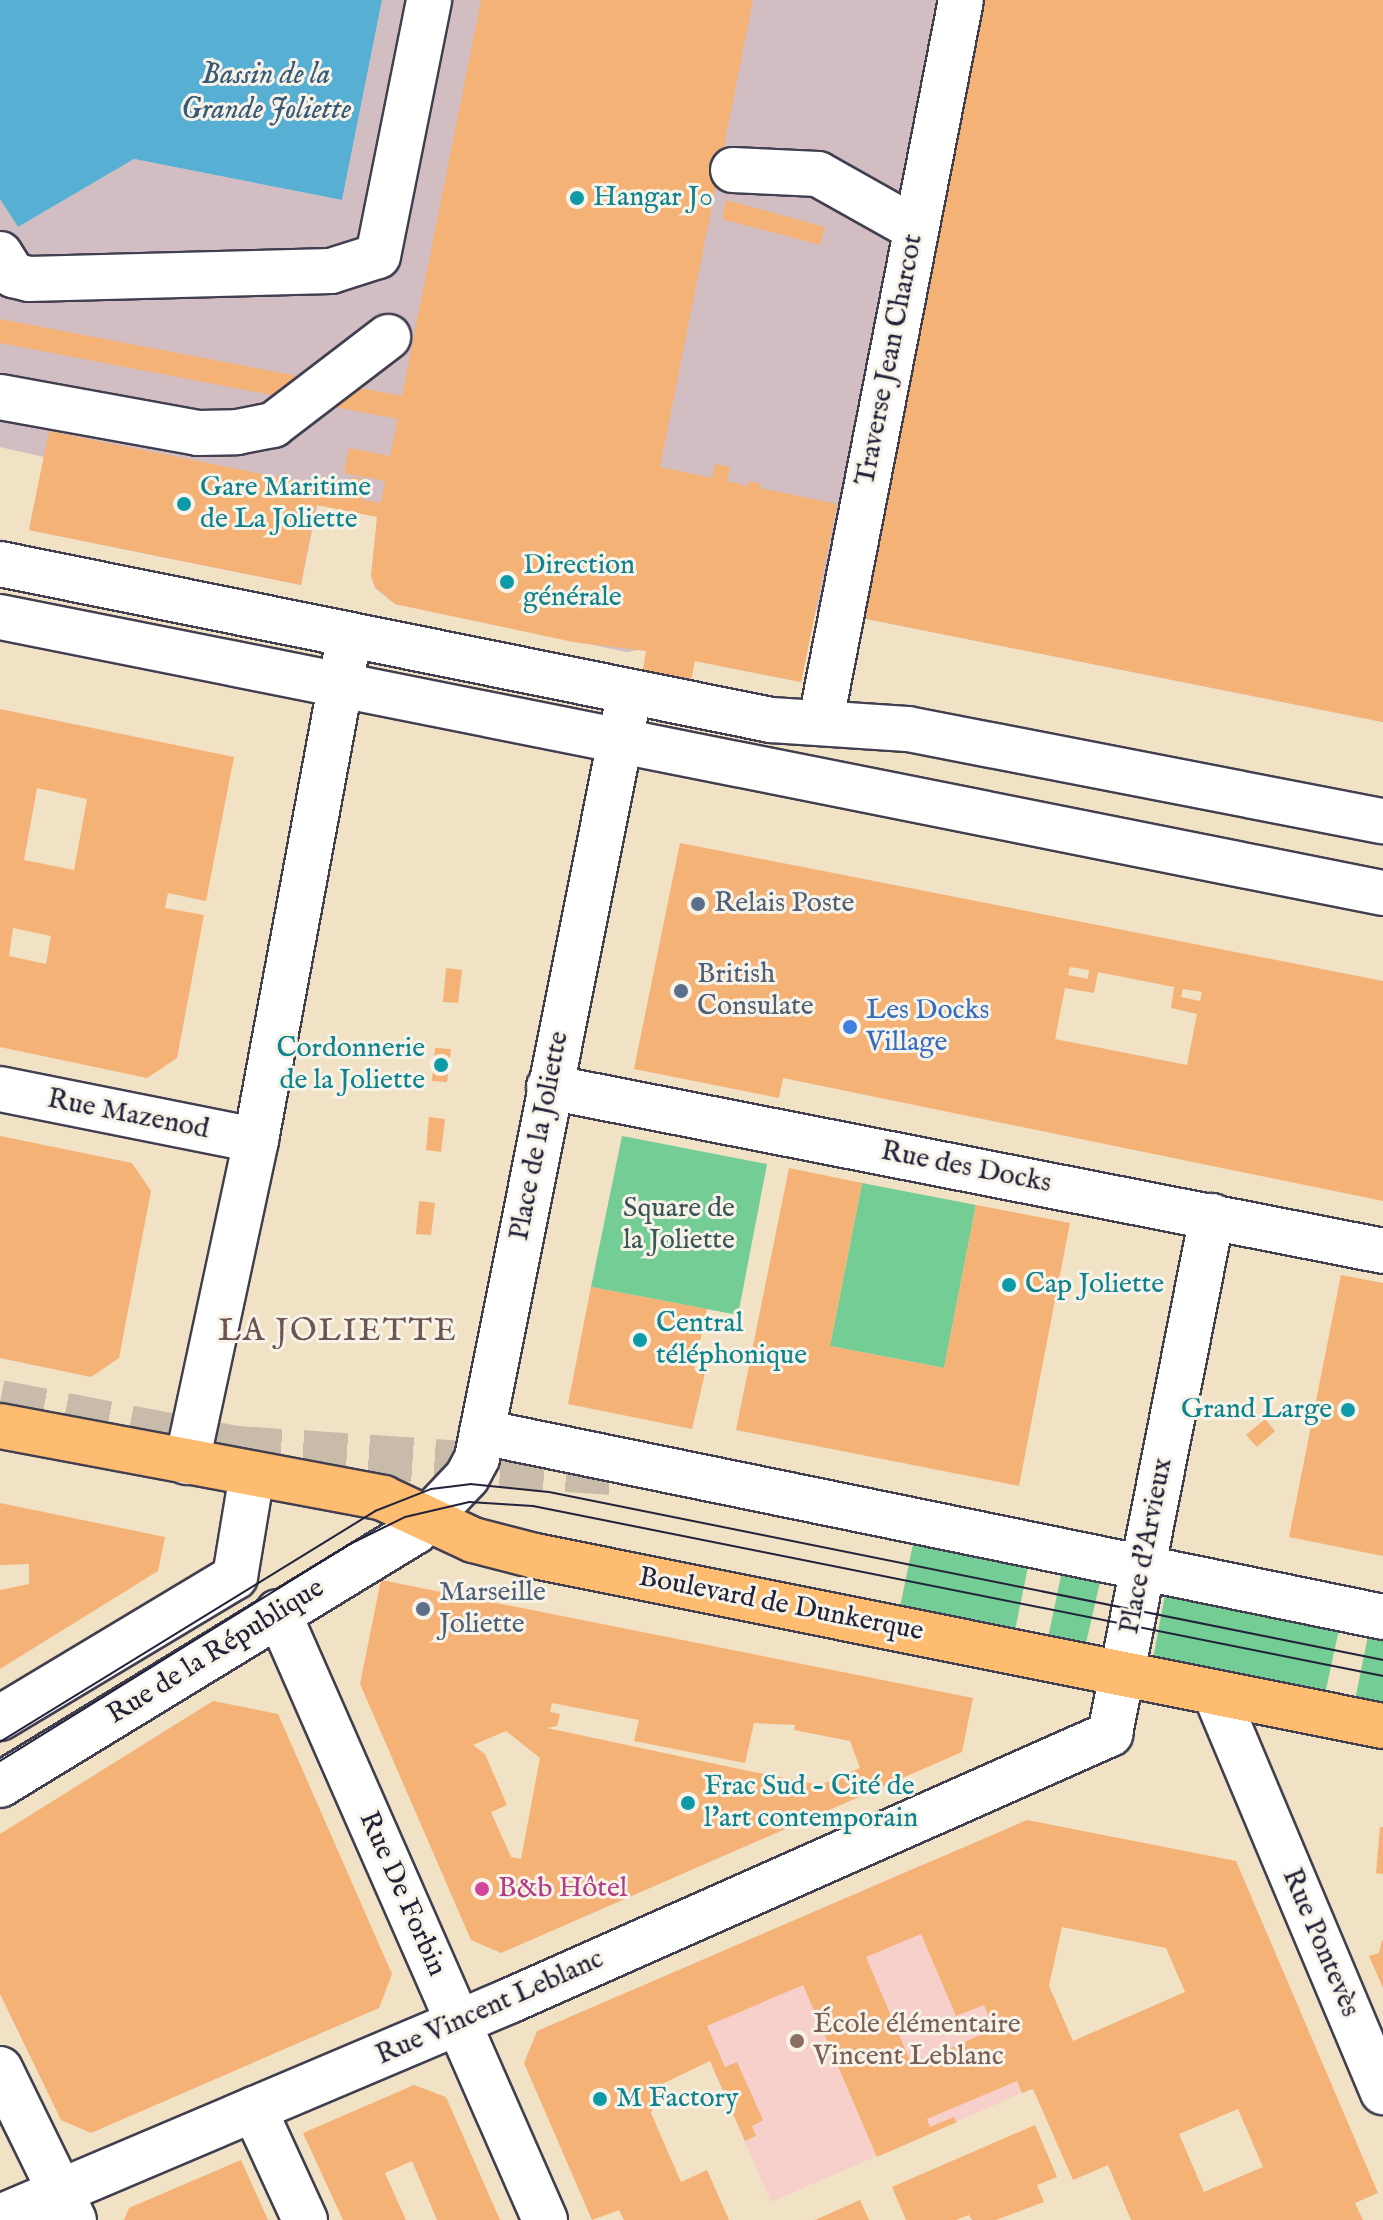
<!DOCTYPE html>
<meta charset="utf-8">
<style>
body{margin:0}
#map{position:relative;width:1383px;height:2220px;overflow:hidden;background:#f1e1c5;font-family:"IM FELL English",serif}
div>[style]{position:absolute}
.built>*{inset:0;background:#f7d0cb}
.industrial>*{inset:0;background:#d2bec2}
.green>*{inset:0;background:#73cd94}
.water>*{inset:0;background:#57afd4}
.building>*{inset:0;background:#f4b277}
.highway-tunnel>*{height:44px;margin-top:-22px;transform-origin:0;background:repeating-linear-gradient(90deg,#c8bba9 0 44px,transparent 0 66px)}
.roads{filter:drop-shadow(2px 0 #413f50) drop-shadow(-2px 0 #413f50) drop-shadow(0 2px #413f50) drop-shadow(0 -2px #413f50)}
.minor>*{height:44px;margin:-22px;padding:0 22px;transform-origin:22px;border-radius:22px;background:#fff}
.major>*{height:44px;margin:-22px;padding:0 22px;transform-origin:22px;border-radius:22px;background:#fdbc6f}
.tram>*{height:2px;margin:-1px;padding:0 1px;transform-origin:1px;border-radius:1px;background:#22223b}
.dots>*{width:22px;height:22px;translate:-50% -50%;box-sizing:border-box;border:4px solid #f7f3e8;border-radius:50%}
span{translate:-50% -50%;white-space:nowrap;text-align:center;line-height:1.15;-webkit-text-stroke:6px #f7f3e8;paint-order:stroke}
.culture-label{font-size:28px;color:#0d838f}
.left{translate:0 -50%;text-align:left}
.right{translate:-100% -50%;text-align:right}
.street-label{font-size:28px;color:#22223b}
.service-label{font-size:28px;color:#4e5e75}
.shop-label{font-size:28px;color:#366cbe}
.park-label{font-size:28px;color:#3a5556}
.hotel-label{font-size:28px;color:#b23c85}
.education-label{font-size:28px;color:#785e54}
.water-label{font-size:30px;color:#375a78;font-style:italic}
.quarter-label{font-size:32px;color:#6c5450;letter-spacing:2px}
</style>
<div id="map">
<div class="built">
<div style="clip-path:polygon(923px 1864px,1022px 2093px,771px 2202px,672px 1974px)"></div>
</div>
<div class="industrial">
<div style="clip-path:polygon(382px 0,1383px 0,1383px 722px,816px 609px,801px 682px,695px 661px,690px 654px,653px 647px,627px 652px,395px 604px,375px 588px,371px 576px,379px 504px,320px 492px,301px 585px,29px 530px,44px 457px,0 447px,0 199px,18px 227px,134px 159px,342px 200px)"></div>
</div>
<div class="green">
<div style="clip-path:polygon(622px 1136px,767px 1164px,738px 1315px,591px 1287px)"></div>
<div style="clip-path:polygon(862px 1183px,976px 1205px,944px 1368px,830px 1346px)"></div>
<div style="clip-path:polygon(915px 1534px,1030px 1557px,1015px 1630px,900px 1607px)"></div>
<div style="clip-path:polygon(1063px 1566px,1101px 1578px,1086px 1643px,1048px 1638px)"></div>
<div style="clip-path:polygon(1167px 1584px,1341px 1620px,1325px 1694px,1153px 1659px)"></div>
<div style="clip-path:polygon(1370px 1626px,1383px 1629px,1383px 1705px,1355px 1700px)"></div>
</div>
<div class="water">
<div style="clip-path:polygon(0 0,382px 0,342px 200px,134px 159px,18px 227px,0 199px)"></div>
</div>
<div class="building">
<div style="clip-path:polygon(481px 0,753px 0,660px 467px,712px 478px,715px 464px,730px 467px,727px 481px,748px 486px,749px 481px,761px 484px,760px 488px,837px 504px,801px 682px,695px 661px,689px 690px,641px 681px,646px 651px,573px 642px,395px 604px,375px 587px,371px 576px,377px 517px,316px 505px,301px 585px,29px 530px,49px 431px,321px 486px,319px 492px,348px 497px,351px 477px,368px 480px,363px 500px,381px 503px,385px 481px,344px 473px,349px 448px,390px 456px,398px 419px,0 343px,0 319px,402px 396px)"></div>
<div style="clip-path:polygon(980px 0,1383px 0,1383px 722px,857px 617px)"></div>
<div style="clip-path:polygon(726px 200px,825px 227px,820px 245px,722px 219px)"></div>
<div style="clip-path:polygon(evenodd,0 709px,234px 757px,206px 901px,168px 893px,165px 908px,204px 915px,177px 1058px,147px 1078px,0 1047px,0 709px,37px 788px,87px 799px,74px 870px,24px 860px,37px 788px,0 709px,13px 928px,51px 936px,46px 964px,9px 956px,13px 928px)"></div>
<div style="clip-path:polygon(evenodd,680px 843px,1383px 981px,1383px 1201px,783px 1078px,779px 1098px,634px 1069px,680px 843px,1070px 967px,1089px 970px,1088px 979px,1068px 975px,1070px 967px,680px 843px,1098px 972px,1174px 987px,1171px 1008px,1197px 1014px,1187px 1065px,1055px 1039px,1065px 988px,1094px 993px,1098px 972px,680px 843px,1183px 989px,1202px 992px,1200px 1001px,1181px 997px,1183px 989px)"></div>
<div style="clip-path:polygon(446px 968px,462px 970px,458px 1003px,443px 1002px)"></div>
<div style="clip-path:polygon(435px 1048px,451px 1049px,447px 1082px,432px 1081px)"></div>
<div style="clip-path:polygon(429px 1117px,445px 1119px,441px 1152px,426px 1150px)"></div>
<div style="clip-path:polygon(0 1136px,132px 1163px,151px 1191px,119px 1358px,91px 1377px,0 1358px)"></div>
<div style="clip-path:polygon(789px 1168px,862px 1183px,830px 1346px,944px 1368px,976px 1205px,1070px 1223px,1019px 1486px,736px 1430px)"></div>
<div style="clip-path:polygon(419px 1201px,435px 1203px,431px 1235px,416px 1234px)"></div>
<div style="clip-path:polygon(1341px 1275px,1383px 1283px,1383px 1556px,1289px 1537px)"></div>
<div style="clip-path:polygon(591px 1287px,707px 1309px,694px 1370px,705px 1373px,692px 1429px,568px 1404px)"></div>
<div style="clip-path:polygon(1265px 1419px,1275px 1431px,1257px 1447px,1246px 1435px)"></div>
<div style="clip-path:polygon(0 1503px,165px 1537px,158px 1571px,0 1669px,0 1590px,29px 1584px,29px 1564px,0 1565px)"></div>
<div style="clip-path:polygon(evenodd,381px 1580px,973px 1698px,962px 1752px,501px 1953px,471px 1940px,360px 1684px,381px 1580px,552px 1703px,639px 1720px,634px 1741px,745px 1763px,754px 1723px,795px 1725px,794px 1730px,850px 1741px,860px 1768px,820px 1785px,744px 1770px,547px 1728px,557px 1726px,560px 1714px,550px 1712px,552px 1703px,381px 1580px,506px 1731px,540px 1758px,521px 1859px,511px 1857px,491px 1812px,507px 1805px,485px 1754px,473px 1745px,506px 1731px)"></div>
<div style="clip-path:polygon(213px 1701px,278px 1714px,392px 1974px,379px 2008px,91px 2133px,61px 2120px,0 1994px,0 1834px)"></div>
<div style="clip-path:polygon(evenodd,1027px 1820px,1236px 1861px,1378px 2193px,1355px 2203px,1363px 2220px,1131px 2220px,1108px 2165px,1073px 2180px,1033px 2089px,1022px 2093px,1017px 2081px,927px 2119px,930px 2127px,954px 2117px,957px 2122px,877px 2157px,803px 1985px,707px 2026px,725px 2067px,737px 2062px,763px 2120px,752px 2126px,756px 2136px,745px 2141px,710px 2061px,664px 2083px,651px 2113px,681px 2182px,707px 2170px,729px 2220px,624px 2220px,619px 2210px,592px 2220px,524px 2063px,537px 2031px,1027px 1820px,1062px 1927px,1166px 1948px,1185px 1992px,1073px 2041px,1049px 1986px,1062px 1927px,1027px 1820px,921px 1934px,956px 2016px,984px 2005px,994px 2029px,912px 2065px,866px 1957px,921px 1934px,1027px 1820px,1238px 2109px,1263px 2167px,1204px 2192px,1179px 2134px,1238px 2109px)"></div>
<div style="clip-path:polygon(1380px 1827px,1383px 1827px,1383px 1874px,1376px 1873px)"></div>
<div style="clip-path:polygon(1382px 1940px,1383px 1941px,1383px 1988px,1369px 1956px,1379px 1953px)"></div>
<div style="clip-path:polygon(414px 2085px,446px 2097px,500px 2220px,437px 2220px,412px 2161px,385px 2173px,406px 2220px,343px 2220px,303px 2133px)"></div>
<div style="clip-path:polygon(1035px 2125px,1057px 2177px,1037px 2185px,1044px 2202px,996px 2220px,972px 2220px,969px 2215px,956px 2220px,906px 2220px,892px 2187px)"></div>
<div style="clip-path:polygon(241px 2160px,268px 2220px,124px 2220px,129px 2208px)"></div>
<div style="clip-path:polygon(860px 2200px,869px 2220px,815px 2220px)"></div>
</div>
<div class="highway-tunnel">
<div style="left:0;top:1402px;width:241px;rotate:11deg"></div>
<div style="left:237px;top:1448px;width:380px;rotate:3.8deg"></div>
</div>
<div class="roads">
<div class="minor">
<div style="left:733px;top:170px;width:85px;rotate:2.7deg"></div>
<div style="left:818px;top:174px;width:112px;rotate:29.3deg"></div>
<div style="left:0;top:254px;width:25px;rotate:58deg"></div>
<div style="left:13px;top:275px;width:16px;rotate:14deg"></div>
<div style="left:29px;top:279px;width:302px;rotate:-1.5deg"></div>
<div style="left:331px;top:271px;width:49px;rotate:-17.7deg"></div>
<div style="left:378px;top:256px;width:261px;rotate:-78.7deg"></div>
<div style="left:0;top:397px;width:201px;rotate:10.3deg"></div>
<div style="left:198px;top:433px;width:39px;rotate:-1deg"></div>
<div style="left:237px;top:432px;width:37px;rotate:-11deg"></div>
<div style="left:273px;top:425px;width:145px;rotate:-37.4deg"></div>
<div style="left:0;top:564px;width:787px;rotate:11.44deg"></div>
<div style="left:771px;top:720px;width:137px;rotate:3.8deg"></div>
<div style="left:908px;top:729px;width:484px;rotate:11deg"></div>
<div style="left:0;top:617px;width:1410px;rotate:11.29deg"></div>
<div style="left:821px;top:720px;width:733px;rotate:-79deg"></div>
<div style="left:549px;top:1087px;width:850px;rotate:11.12deg"></div>
<div style="left:0;top:1089px;width:261px;rotate:11.3deg"></div>
<div style="left:482px;top:1432px;width:920px;rotate:11.6deg"></div>
<div style="left:187px;top:1462px;width:329px;rotate:-77.9deg"></div>
<div style="left:256px;top:1140px;width:492px;rotate:-79.5deg"></div>
<div style="left:278px;top:1612px;width:664px;rotate:66.29deg"></div>
<div style="left:1215px;top:1693px;width:433px;rotate:67.2deg"></div>
<div style="left:0;top:1718px;width:274px;rotate:-31deg"></div>
<div style="left:235px;top:1577px;width:104px;rotate:-80.6deg"></div>
<div style="left:0;top:1785px;width:486px;rotate:-31.4deg"></div>
<div style="left:415px;top:1532px;width:76px;rotate:-46.6deg"></div>
<div style="left:467px;top:1477px;width:21px;rotate:-62deg"></div>
<div style="left:477px;top:1458px;width:762px;rotate:-78.72deg"></div>
<div style="left:0;top:2069px;width:168px;rotate:63.9deg"></div>
<div style="left:254px;top:2109px;width:122px;rotate:65.3deg"></div>
<div style="left:0;top:2217px;width:553px;rotate:-22.99deg"></div>
<div style="left:509px;top:2001px;width:658px;rotate:-23.95deg"></div>
<div style="left:1110px;top:1734px;width:528px;rotate:-78.86deg"></div>
</div>
<div class="major">
<div style="left:0;top:1426px;width:390px;rotate:10.6deg"></div>
<div style="left:383px;top:1498px;width:99px;rotate:25deg"></div>
<div style="left:473px;top:1540px;width:64px;rotate:14.5deg"></div>
<div style="left:535px;top:1556px;width:865px;rotate:11.34deg"></div>
</div>
</div>
<div class="tram">
<div style="left:0;top:1742px;width:440px;rotate:-31.6deg"></div>
<div style="left:375px;top:1511px;width:60px;rotate:-21.4deg"></div>
<div style="left:431px;top:1489px;width:39px;rotate:-7deg"></div>
<div style="left:470px;top:1484px;width:79px;rotate:5.8deg"></div>
<div style="left:549px;top:1492px;width:851px;rotate:11.39deg"></div>
<div style="left:0;top:1761px;width:412px;rotate:-31.8deg"></div>
<div style="left:350px;top:1544px;width:61px;rotate:-26.1deg"></div>
<div style="left:405px;top:1517px;width:66px;rotate:-13.2deg"></div>
<div style="left:469px;top:1502px;width:64px;rotate:3.6deg"></div>
<div style="left:533px;top:1506px;width:867px;rotate:11.31deg"></div>
</div>
<div class="dots">
<div style="left:577px;top:198px;background:#0f9aa8"></div>
<div style="left:184px;top:504px;background:#0f9aa8"></div>
<div style="left:507px;top:582px;background:#0f9aa8"></div>
<div style="left:698px;top:904px;background:#5c6f8a"></div>
<div style="left:681px;top:991px;background:#5c6f8a"></div>
<div style="left:850px;top:1027px;background:#3f7fe0"></div>
<div style="left:441px;top:1065px;background:#0f9aa8"></div>
<div style="left:1009px;top:1285px;background:#0f9aa8"></div>
<div style="left:640px;top:1340px;background:#0f9aa8"></div>
<div style="left:1348px;top:1410px;background:#0f9aa8"></div>
<div style="left:423px;top:1609px;background:#5c6f8a"></div>
<div style="left:688px;top:1803px;background:#0f9aa8"></div>
<div style="left:482px;top:1889px;background:#d1479c"></div>
<div style="left:797px;top:2041px;background:#8d6e63"></div>
<div style="left:600px;top:2099px;background:#0f9aa8"></div>
</div>
<div class="culture-label">
<span class="left" style="left:593px;top:198px">Hangar J0</span>
<span class="left" style="left:200px;top:504px">Gare Maritime<br>de La Joliette</span>
<span class="left" style="left:523px;top:582px">Direction<br>générale</span>
<span class="right" style="left:425px;top:1065px">Cordonnerie<br>de la Joliette</span>
<span class="left" style="left:1025px;top:1285px">Cap Joliette</span>
<span class="left" style="left:656px;top:1340px">Central<br>téléphonique</span>
<span class="right" style="left:1332px;top:1410px">Grand Large</span>
<span class="left" style="left:704px;top:1803px">Frac Sud - Cité de<br>l'art contemporain</span>
<span class="left" style="left:616px;top:2099px">M Factory</span>
</div>
<div class="street-label">
<span style="left:890px;top:360px;rotate:-79deg">Traverse Jean Charcot</span>
<span style="left:128px;top:1115px;rotate:11deg">Rue Mazenod</span>
<span style="left:540px;top:1136px;rotate:-79deg">Place de la Joliette</span>
<span style="left:966px;top:1168px;rotate:11deg">Rue des Docks</span>
<span style="left:1147px;top:1546px;rotate:-79deg">Place d'Arvieux</span>
<span style="left:781px;top:1605px;rotate:11deg">Boulevard de Dunkerque</span>
<span style="left:216px;top:1652px;rotate:-32deg">Rue de la République</span>
<span style="left:402px;top:1894px;rotate:66deg">Rue De Forbin</span>
<span style="left:1320px;top:1943px;rotate:67deg">Rue Pontevès</span>
<span style="left:490px;top:2008px;rotate:-24deg">Rue Vincent Leblanc</span>
</div>
<div class="service-label">
<span class="left" style="left:714px;top:904px">Relais Poste</span>
<span class="left" style="left:697px;top:991px">British<br>Consulate</span>
<span class="left" style="left:439px;top:1609px">Marseille<br>Joliette</span>
</div>
<div class="shop-label">
<span class="left" style="left:866px;top:1027px">Les Docks<br>Village</span>
</div>
<div class="park-label">
<span style="left:679px;top:1225px">Square de<br>la Joliette</span>
</div>
<div class="hotel-label">
<span class="left" style="left:498px;top:1889px">B&amp;b Hôtel</span>
</div>
<div class="education-label">
<span class="left" style="left:813px;top:2041px">École élémentaire<br>Vincent Leblanc</span>
</div>
<div class="water-label">
<span style="left:266px;top:92px">Bassin de la<br>Grande Joliette</span>
</div>
<div class="quarter-label">
<span style="left:338px;top:1332px">LA JOLIETTE</span>
</div>
</div>
